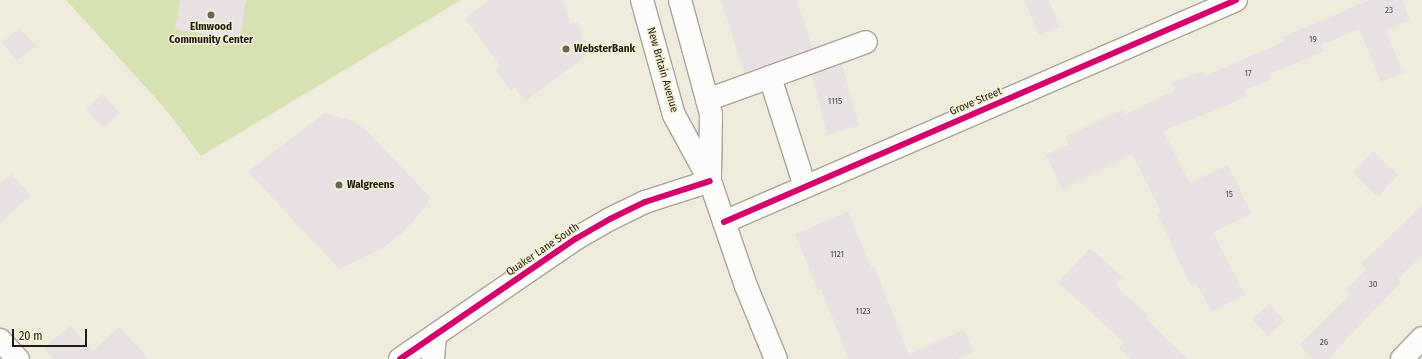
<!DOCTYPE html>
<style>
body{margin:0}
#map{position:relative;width:1422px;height:359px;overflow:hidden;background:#efecdd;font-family:"Fira Sans Condensed",sans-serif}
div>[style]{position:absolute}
.green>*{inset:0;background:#d7e2b3}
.building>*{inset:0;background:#eae1e5}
.roads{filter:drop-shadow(1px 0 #a6a499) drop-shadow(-1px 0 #a6a499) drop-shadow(0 1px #a6a499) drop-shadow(0 -1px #a6a499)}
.minor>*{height:22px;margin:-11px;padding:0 11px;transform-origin:11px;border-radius:11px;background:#fdfcfa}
.major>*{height:22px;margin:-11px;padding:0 11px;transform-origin:11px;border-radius:11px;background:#fdfcfa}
.cycleway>*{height:6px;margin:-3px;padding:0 3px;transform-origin:3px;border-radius:3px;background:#d6006c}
.dots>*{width:11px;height:11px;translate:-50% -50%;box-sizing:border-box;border:2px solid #f7f1d5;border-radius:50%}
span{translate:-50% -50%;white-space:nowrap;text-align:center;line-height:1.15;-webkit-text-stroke:3px #f7f1d5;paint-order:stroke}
.number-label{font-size:9px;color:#524e48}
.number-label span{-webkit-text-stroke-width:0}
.poi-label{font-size:11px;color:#1f1d13;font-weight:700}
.left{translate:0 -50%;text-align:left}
.street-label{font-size:11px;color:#1f1d13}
.scale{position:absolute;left:12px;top:329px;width:75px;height:18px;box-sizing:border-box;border:2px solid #1f1d13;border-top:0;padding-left:5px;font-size:12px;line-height:14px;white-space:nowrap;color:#1f1d13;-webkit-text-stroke:3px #f7f1d5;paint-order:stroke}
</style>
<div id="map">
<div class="green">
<div style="clip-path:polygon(66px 0,461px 0,201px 156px,163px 106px)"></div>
</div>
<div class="building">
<div style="clip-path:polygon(180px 0,246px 0,240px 39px,175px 29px)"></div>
<div style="clip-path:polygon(490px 0,563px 0,570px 23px,578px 22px,588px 55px,525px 101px,515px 88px,511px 91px,495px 69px,500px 66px,465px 18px)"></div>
<div style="clip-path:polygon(721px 0,797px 0,812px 48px,744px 73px)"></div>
<div style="clip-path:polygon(1024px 0,1049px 0,1060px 27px,1039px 35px)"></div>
<div style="clip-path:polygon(1370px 0,1402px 0,1410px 20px,1386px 30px,1403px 73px,1381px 82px,1359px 29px,1321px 45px,1324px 51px,1270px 74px,1272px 79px,1244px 91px,1246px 97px,1163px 131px,1190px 183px,1228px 165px,1252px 214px,1213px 232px,1245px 295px,1211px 312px,1197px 284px,1191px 286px,1170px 243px,1171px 242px,1157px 214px,1161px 212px,1132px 154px,1062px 189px,1046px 155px,1069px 144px,1065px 137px,1123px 109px,1125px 115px,1175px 90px,1172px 83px,1202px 71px,1205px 76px,1285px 41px,1283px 37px)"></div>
<div style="clip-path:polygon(19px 28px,36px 45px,17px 61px,2px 43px)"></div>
<div style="clip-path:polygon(842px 64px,859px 126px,827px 135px,812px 75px)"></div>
<div style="clip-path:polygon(102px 94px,120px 113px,104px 128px,86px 109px)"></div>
<div style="clip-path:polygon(324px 113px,351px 120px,366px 130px,430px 197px,423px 210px,404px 231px,383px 248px,339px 269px,248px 172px)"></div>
<div style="clip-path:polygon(1373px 151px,1398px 175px,1378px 197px,1353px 173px)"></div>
<div style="clip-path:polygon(11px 174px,31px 195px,0 223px,0 184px)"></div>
<div style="clip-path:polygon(1422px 205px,1422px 256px,1398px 279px,1401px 282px,1328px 359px,1313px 359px,1299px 345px,1350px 295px,1346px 290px,1366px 269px,1361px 264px)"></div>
<div style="clip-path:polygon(848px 212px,871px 267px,874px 266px,909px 354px,964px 330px,974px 352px,957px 359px,849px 359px,821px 289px,818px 290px,795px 234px)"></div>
<div style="clip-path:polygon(1090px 248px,1123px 277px,1115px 285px,1149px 317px,1147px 320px,1188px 359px,1131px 359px,1119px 348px,1124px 343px,1058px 282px)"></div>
<div style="clip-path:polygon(1269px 304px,1285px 321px,1268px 336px,1252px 319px)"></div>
<div style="clip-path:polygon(70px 325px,93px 351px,119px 327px,149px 359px,54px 359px,44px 348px)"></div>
</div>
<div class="roads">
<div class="minor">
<div style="left:770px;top:77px;width:115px;rotate:72.3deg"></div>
<div style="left:707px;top:100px;width:169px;rotate:-20deg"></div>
<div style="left:724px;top:222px;width:558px;rotate:-23.44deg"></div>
<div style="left:0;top:340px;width:26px;rotate:47deg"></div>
<div style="left:433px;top:359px;width:24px;rotate:-85deg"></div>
<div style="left:1402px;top:359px;width:29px;rotate:-46deg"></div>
</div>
<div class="major">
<div style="left:642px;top:0;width:119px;rotate:74.5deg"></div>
<div style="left:674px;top:115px;width:75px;rotate:61.4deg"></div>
<div style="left:710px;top:181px;width:111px;rotate:71.1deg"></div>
<div style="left:746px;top:286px;width:79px;rotate:67.7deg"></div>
<div style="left:680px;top:0;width:118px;rotate:74.8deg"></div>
<div style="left:711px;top:114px;width:65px;rotate:90.9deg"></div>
<div style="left:400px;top:359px;width:214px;rotate:-34.4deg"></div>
<div style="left:577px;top:238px;width:38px;rotate:-30deg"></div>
<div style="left:610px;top:219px;width:39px;rotate:-26deg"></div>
<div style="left:645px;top:202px;width:68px;rotate:-17.9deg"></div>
</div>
</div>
<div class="cycleway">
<div style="left:724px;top:222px;width:558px;rotate:-23.44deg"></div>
<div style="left:400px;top:359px;width:214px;rotate:-34.4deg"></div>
<div style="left:577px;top:238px;width:38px;rotate:-30deg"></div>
<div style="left:610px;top:219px;width:39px;rotate:-26deg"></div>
<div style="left:645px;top:202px;width:68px;rotate:-17.9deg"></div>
</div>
<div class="dots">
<div style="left:211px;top:15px;background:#68655a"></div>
<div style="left:566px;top:49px;background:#68655a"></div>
<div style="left:339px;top:185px;background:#68655a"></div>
</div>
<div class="number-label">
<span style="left:1389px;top:10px">23</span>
<span style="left:1313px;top:39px">19</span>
<span style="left:1248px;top:73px">17</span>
<span style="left:835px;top:101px">1115</span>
<span style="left:1229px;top:194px">15</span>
<span style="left:837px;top:254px">1121</span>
<span style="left:1373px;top:284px">30</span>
<span style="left:863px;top:311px">1123</span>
<span style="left:1324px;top:342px">26</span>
</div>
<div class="poi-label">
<span style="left:211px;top:34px">Elmwood<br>Community Center</span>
<span class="left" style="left:574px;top:49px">WebsterBank</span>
<span class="left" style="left:347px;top:185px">Walgreens</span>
</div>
<div class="street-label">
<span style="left:662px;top:70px;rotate:74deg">New Britain Avenue</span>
<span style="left:976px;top:102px;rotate:-23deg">Grove Street</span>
<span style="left:543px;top:250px;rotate:-34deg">Quaker Lane South</span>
</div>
<div class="scale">20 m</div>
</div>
